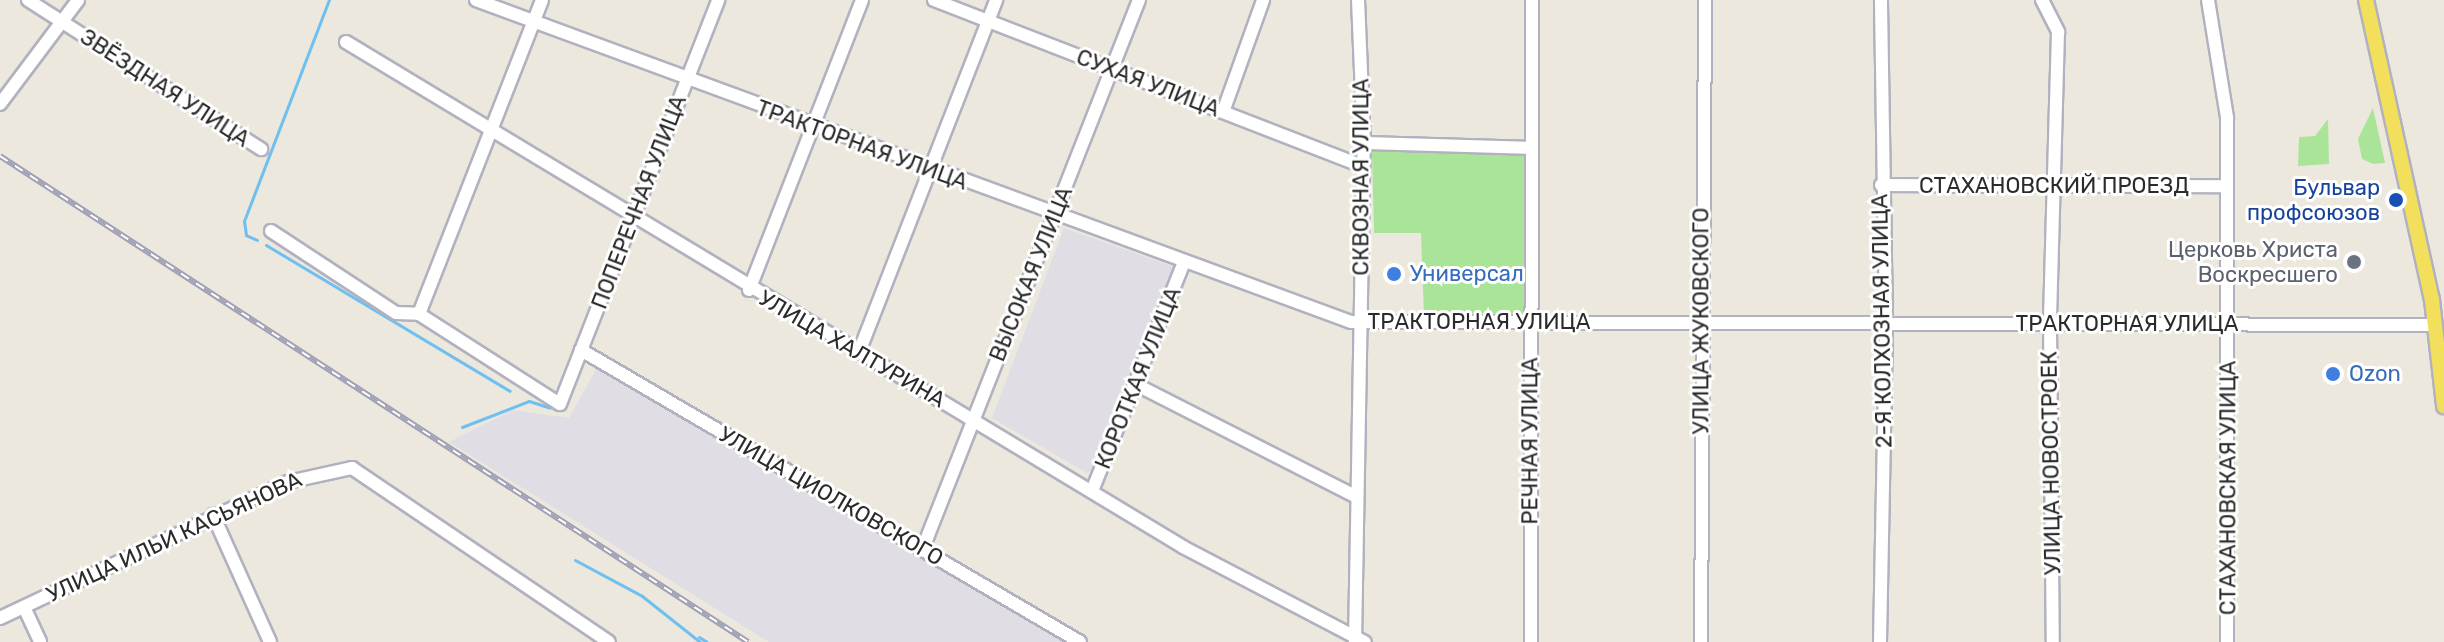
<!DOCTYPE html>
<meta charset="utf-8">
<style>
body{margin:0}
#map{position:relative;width:2444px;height:642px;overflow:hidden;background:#ede8dd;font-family:Rubik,sans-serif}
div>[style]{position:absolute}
.industrial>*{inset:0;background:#e0dde5}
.green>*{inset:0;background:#aae499}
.stream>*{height:3px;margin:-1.5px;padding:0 1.5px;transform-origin:1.5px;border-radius:1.5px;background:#6fbff0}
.roads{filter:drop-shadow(2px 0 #b1b1bf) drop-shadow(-2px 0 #b1b1bf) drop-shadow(0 2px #b1b1bf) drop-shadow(0 -2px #b1b1bf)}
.minor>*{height:12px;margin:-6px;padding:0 6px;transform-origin:6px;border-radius:6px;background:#fff}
.major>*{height:14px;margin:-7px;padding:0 7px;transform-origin:7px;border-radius:7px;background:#f2e05c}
.rail>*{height:6px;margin-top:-3px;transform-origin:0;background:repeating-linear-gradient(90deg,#fff 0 9px,#9fa0b5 0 18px);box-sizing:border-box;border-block:2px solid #9fa0b5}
.dots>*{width:22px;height:22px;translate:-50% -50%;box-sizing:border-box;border:4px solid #fff;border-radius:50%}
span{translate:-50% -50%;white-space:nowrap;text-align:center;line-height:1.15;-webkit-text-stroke:6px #fff;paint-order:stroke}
.street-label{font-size:22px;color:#2b2b2b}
.transit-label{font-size:22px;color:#164399}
.right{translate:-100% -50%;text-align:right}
.worship-label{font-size:22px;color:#5b616d}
.shop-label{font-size:22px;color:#366cbe}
.left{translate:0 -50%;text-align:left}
</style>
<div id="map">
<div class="industrial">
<div style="clip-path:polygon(1064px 228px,1174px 267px,1099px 466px,1087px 473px,992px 418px)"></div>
<div style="clip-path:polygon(599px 364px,911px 550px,1064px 642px,769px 642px,449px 442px,513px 410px,569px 418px)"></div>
</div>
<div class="green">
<div style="clip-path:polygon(2373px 108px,2385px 163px,2373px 164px,2362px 159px,2358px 139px)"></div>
<div style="clip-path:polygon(2328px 119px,2329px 164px,2298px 166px,2299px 137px,2315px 136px)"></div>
<div style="clip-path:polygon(1372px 151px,1524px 152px,1526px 316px,1424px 316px,1421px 233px,1374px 233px)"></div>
</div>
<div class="stream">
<div style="left:257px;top:240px;width:12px;rotate:-156deg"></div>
<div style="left:246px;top:235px;width:14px;rotate:-98deg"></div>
<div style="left:244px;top:221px;width:237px;rotate:-69deg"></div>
<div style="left:266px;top:245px;width:284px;rotate:30.9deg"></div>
<div style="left:462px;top:427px;width:72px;rotate:-21.2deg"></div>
<div style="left:529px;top:401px;width:22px;rotate:18deg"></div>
<div style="left:575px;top:560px;width:76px;rotate:28.2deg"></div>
<div style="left:642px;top:596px;width:74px;rotate:38.4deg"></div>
<div style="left:699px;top:637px;width:9px;rotate:32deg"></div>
</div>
<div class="roads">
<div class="minor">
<div style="left:28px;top:0;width:277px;rotate:32.6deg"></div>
<div style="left:476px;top:0;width:932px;rotate:20.2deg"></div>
<div style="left:1351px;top:322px;width:1084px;rotate:0.16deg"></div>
<div style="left:934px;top:0;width:459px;rotate:21.2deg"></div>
<div style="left:2042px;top:0;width:36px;rotate:63deg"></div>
<div style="left:2058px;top:32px;width:292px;rotate:91.6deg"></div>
<div style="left:2050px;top:324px;width:318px;rotate:89.5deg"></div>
<div style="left:2208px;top:0;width:119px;rotate:80.8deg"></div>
<div style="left:2227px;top:117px;width:525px;rotate:90deg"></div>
<div style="left:346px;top:42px;width:978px;rotate:31.1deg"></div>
<div style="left:1183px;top:547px;width:205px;rotate:27.6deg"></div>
<div style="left:0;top:104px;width:130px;rotate:-53.1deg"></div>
<div style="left:1223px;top:112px;width:119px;rotate:-70.3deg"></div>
<div style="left:1364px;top:143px;width:164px;rotate:1.7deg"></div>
<div style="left:1881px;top:185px;width:346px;rotate:0.2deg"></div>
<div style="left:271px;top:231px;width:149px;rotate:33.3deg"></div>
<div style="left:396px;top:313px;width:23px;rotate:2deg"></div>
<div style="left:419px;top:314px;width:167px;rotate:32.6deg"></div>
<div style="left:560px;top:404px;width:434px;rotate:-68.6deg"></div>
<div style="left:749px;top:290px;width:311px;rotate:-68.7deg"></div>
<div style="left:419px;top:314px;width:337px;rotate:-68.6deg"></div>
<div style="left:581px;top:350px;width:578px;rotate:30.33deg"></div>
<div style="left:859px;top:352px;width:378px;rotate:-68.7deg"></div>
<div style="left:1135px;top:384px;width:247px;rotate:27deg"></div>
<div style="left:1092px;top:491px;width:244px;rotate:-68.1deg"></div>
<div style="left:213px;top:515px;width:139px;rotate:65.8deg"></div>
<div style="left:923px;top:548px;width:589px;rotate:-68.49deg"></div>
<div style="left:24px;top:607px;width:38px;rotate:65deg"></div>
<div style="left:0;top:618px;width:318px;rotate:-25.3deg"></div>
<div style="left:288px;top:482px;width:66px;rotate:-12.3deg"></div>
<div style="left:352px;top:468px;width:310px;rotate:34.1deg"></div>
<div style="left:1355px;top:642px;width:499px;rotate:-89deg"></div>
<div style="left:1364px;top:143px;width:143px;rotate:-92.4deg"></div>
<div style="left:1531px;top:642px;width:642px;rotate:-89.91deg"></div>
<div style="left:1701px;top:642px;width:642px;rotate:-89.64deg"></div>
<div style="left:1880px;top:642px;width:320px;rotate:-88.9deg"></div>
<div style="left:1886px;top:322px;width:322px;rotate:-90.9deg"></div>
</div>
<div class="major">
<div style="left:2366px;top:0;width:307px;rotate:77.6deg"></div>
<div style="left:2432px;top:300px;width:107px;rotate:83.5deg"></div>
</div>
</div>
<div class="rail">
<div style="left:0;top:156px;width:892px;rotate:33.01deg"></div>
</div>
<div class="dots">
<div style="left:2396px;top:200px;background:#1a4fb4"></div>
<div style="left:2354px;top:262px;background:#6b7280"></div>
<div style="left:1394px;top:274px;background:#3f7fe0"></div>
<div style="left:2333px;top:374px;background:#3f7fe0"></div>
</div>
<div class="street-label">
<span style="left:1148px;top:83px;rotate:21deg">СУХАЯ УЛИЦА</span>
<span style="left:165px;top:88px;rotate:33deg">ЗВЁЗДНАЯ УЛИЦА</span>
<span style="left:862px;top:145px;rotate:20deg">ТРАКТОРНАЯ УЛИЦА</span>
<span style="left:1361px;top:177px;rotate:-90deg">СКВОЗНАЯ УЛИЦА</span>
<span style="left:2054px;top:186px">СТАХАНОВСКИЙ ПРОЕЗД</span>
<span style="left:639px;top:202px;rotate:-69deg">ПОПЕРЕЧНАЯ УЛИЦА</span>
<span style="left:1031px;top:274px;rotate:-68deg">ВЫСОКАЯ УЛИЦА</span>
<span style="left:1701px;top:321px;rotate:-90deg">УЛИЦА ЖУКОВСКОГО</span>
<span style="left:1882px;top:321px;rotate:-91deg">2-Я КОЛХОЗНАЯ УЛИЦА</span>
<span style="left:1479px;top:322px">ТРАКТОРНАЯ УЛИЦА</span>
<span style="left:2127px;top:324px">ТРАКТОРНАЯ УЛИЦА</span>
<span style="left:852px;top:349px;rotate:30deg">УЛИЦА ХАЛТУРИНА</span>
<span style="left:1138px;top:378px;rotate:-68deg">КОРОТКАЯ УЛИЦА</span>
<span style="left:1530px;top:441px;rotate:-90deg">РЕЧНАЯ УЛИЦА</span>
<span style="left:2051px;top:463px;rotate:-91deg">УЛИЦА НОВОСТРОЕК</span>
<span style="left:2228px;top:488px;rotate:-90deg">СТАХАНОВСКАЯ УЛИЦА</span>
<span style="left:831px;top:496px;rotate:30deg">УЛИЦА ЦИОЛКОВСКОГО</span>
<span style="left:174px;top:537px;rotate:-25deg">УЛИЦА ИЛЬИ КАСЬЯНОВА</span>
</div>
<div class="transit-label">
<span class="right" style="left:2380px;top:200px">Бульвар<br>профсоюзов</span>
</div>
<div class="worship-label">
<span class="right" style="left:2338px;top:262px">Церковь Христа<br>Воскресшего</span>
</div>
<div class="shop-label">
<span class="left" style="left:1410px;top:274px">Универсал</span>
<span class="left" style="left:2349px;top:374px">Ozon</span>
</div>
</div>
